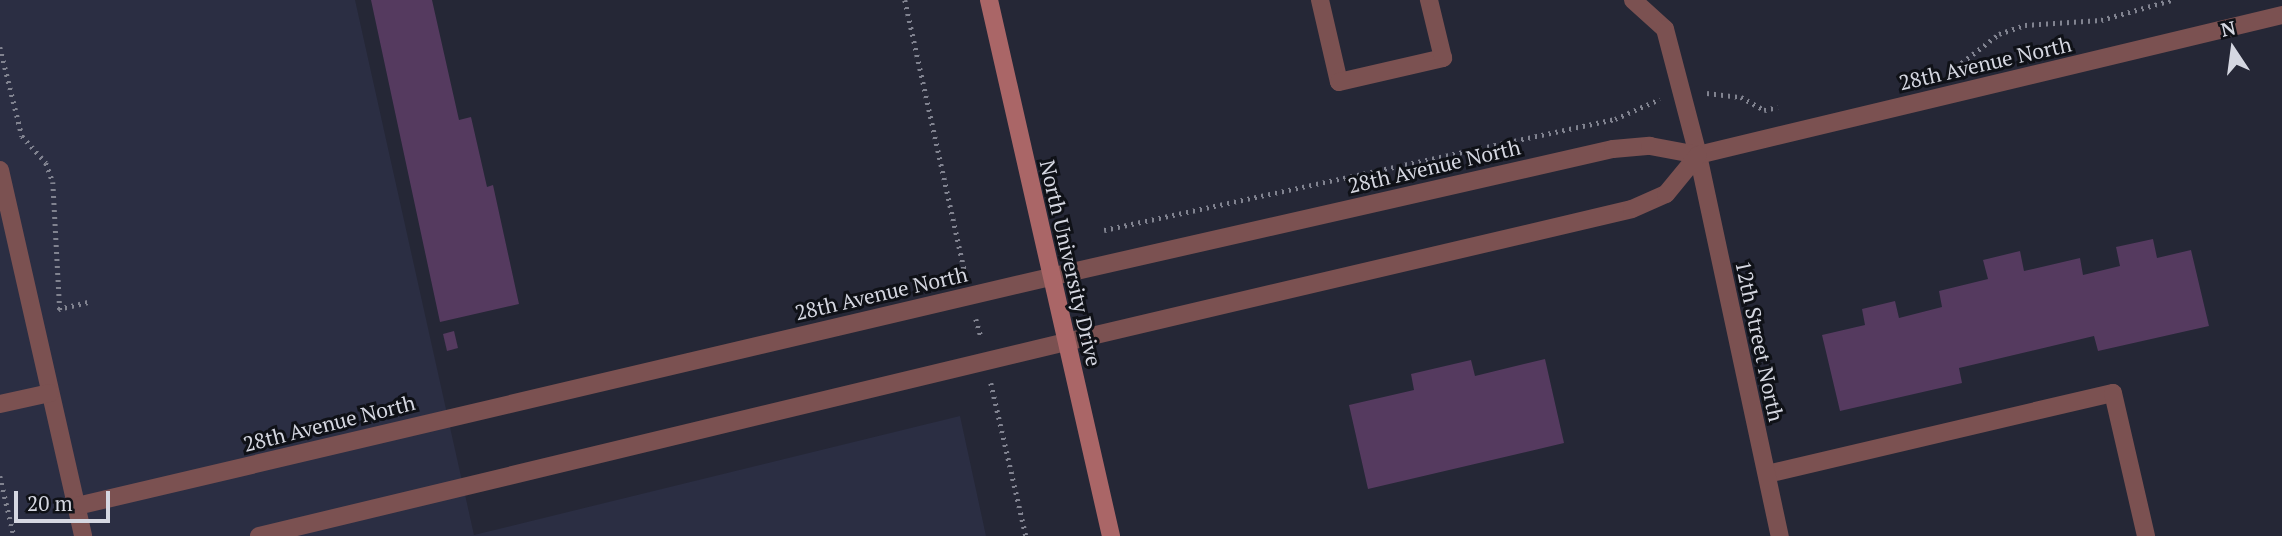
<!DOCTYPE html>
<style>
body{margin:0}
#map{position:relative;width:2282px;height:536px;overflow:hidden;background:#252736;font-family:"PT Serif",serif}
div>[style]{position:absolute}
.built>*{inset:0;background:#2b2e43}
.building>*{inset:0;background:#553a5f}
.path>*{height:4.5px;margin-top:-2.25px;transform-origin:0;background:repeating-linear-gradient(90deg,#818390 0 2px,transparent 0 7px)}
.lane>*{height:18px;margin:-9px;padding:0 9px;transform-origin:9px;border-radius:9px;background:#7b5151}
.street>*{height:18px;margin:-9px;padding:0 9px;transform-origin:9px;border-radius:9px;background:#7b5151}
.secondary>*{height:18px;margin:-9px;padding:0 9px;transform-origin:9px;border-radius:9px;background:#aa6667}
span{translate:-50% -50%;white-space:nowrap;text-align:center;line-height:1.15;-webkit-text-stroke:6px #0f1117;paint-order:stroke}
.street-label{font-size:21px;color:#d5d7e1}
.north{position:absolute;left:2198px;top:14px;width:70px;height:70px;-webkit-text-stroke:5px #0f1117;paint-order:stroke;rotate:347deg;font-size:19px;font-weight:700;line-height:28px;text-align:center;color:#d5d7e1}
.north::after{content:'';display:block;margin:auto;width:24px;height:32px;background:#d5d7e1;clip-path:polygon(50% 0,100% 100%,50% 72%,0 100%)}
.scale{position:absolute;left:14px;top:491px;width:96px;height:32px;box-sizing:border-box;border:4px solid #d5d7e1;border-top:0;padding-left:9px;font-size:21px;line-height:24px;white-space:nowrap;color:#d5d7e1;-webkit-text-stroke:5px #0f1117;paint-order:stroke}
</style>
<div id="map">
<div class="built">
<div style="clip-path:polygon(0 0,355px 0,474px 535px,960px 416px,986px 536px,0 536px)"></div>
</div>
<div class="building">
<div style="clip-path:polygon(371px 0,432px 0,459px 120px,471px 117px,487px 187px,493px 185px,519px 304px,440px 322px)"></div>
<div style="clip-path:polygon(2153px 239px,2157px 258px,2191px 250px,2209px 326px,2098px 351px,2094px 336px,1959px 368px,1962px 383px,1840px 411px,1822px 335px,1865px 325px,1862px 309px,1895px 301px,1899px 318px,1942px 307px,1939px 291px,1988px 279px,1983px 260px,2020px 251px,2024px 271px,2080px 258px,2083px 275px,2120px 266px,2116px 247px)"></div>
<div style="clip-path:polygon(454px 331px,458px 348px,447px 351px,443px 334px)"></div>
<div style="clip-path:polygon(1545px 359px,1564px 443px,1368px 489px,1349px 405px,1414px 390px,1411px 374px,1471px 360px,1475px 376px)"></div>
</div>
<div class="path">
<div style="left:905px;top:0;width:280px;rotate:77.6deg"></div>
<div style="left:0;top:47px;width:92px;rotate:76.1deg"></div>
<div style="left:22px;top:136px;width:36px;rotate:48deg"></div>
<div style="left:46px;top:163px;width:20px;rotate:70deg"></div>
<div style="left:53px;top:182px;width:129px;rotate:86.9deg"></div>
<div style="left:1956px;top:67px;width:54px;rotate:-37.5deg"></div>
<div style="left:1999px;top:34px;width:28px;rotate:-19deg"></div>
<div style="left:2025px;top:25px;width:76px;rotate:-3.8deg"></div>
<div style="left:2101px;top:20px;width:74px;rotate:-15.7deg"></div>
<div style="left:1707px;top:93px;width:34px;rotate:7deg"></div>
<div style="left:1741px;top:97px;width:26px;rotate:29deg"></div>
<div style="left:1764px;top:110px;width:14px;rotate:-12deg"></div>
<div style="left:1104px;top:230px;width:523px;rotate:-12.26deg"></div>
<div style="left:1615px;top:119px;width:49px;rotate:-24deg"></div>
<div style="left:58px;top:309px;width:31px;rotate:-13deg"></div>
<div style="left:976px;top:319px;width:19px;rotate:74deg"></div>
<div style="left:991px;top:383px;width:157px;rotate:77.1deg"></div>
<div style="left:0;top:476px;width:62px;rotate:76.9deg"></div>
</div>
<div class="lane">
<div style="left:1320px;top:0;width:84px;rotate:77deg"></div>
<div style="left:1339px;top:82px;width:107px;rotate:-13deg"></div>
<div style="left:1443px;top:58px;width:60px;rotate:-103.6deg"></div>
<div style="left:1633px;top:0;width:43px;rotate:42.2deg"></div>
<div style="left:1665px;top:29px;width:130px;rotate:75.3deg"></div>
<div style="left:0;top:170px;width:375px;rotate:77.2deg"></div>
<div style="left:0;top:404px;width:51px;rotate:-12.4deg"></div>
<div style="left:1767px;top:474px;width:355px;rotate:-13.2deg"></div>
<div style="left:2113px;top:393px;width:147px;rotate:77deg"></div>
<div style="left:77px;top:506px;width:1000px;rotate:-13.24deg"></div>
<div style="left:259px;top:536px;width:830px;rotate:-13.52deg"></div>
</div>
<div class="street">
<div style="left:1698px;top:155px;width:390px;rotate:77.9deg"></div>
<div style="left:1050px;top:277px;width:577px;rotate:-12.81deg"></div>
<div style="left:1613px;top:149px;width:37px;rotate:-5deg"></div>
<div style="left:1650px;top:146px;width:49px;rotate:10.6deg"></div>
<div style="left:1698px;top:155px;width:601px;rotate:-13.48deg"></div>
<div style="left:1066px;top:342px;width:581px;rotate:-13.22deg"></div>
<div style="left:1632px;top:209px;width:37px;rotate:-24deg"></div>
<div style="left:1666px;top:194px;width:50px;rotate:-50.6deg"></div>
</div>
<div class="secondary">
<div style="left:989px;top:0;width:550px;rotate:77.18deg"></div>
</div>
<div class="street-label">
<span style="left:1985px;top:63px;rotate:-13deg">28th Avenue North</span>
<span style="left:1434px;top:166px;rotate:-13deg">28th Avenue North</span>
<span style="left:1071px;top:263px;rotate:77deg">North University Drive</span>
<span style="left:881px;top:293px;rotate:-13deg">28th Avenue North</span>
<span style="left:1760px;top:341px;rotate:78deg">12th Street North</span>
<span style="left:329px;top:423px;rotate:-14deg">28th Avenue North</span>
</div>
<div class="north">N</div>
<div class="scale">20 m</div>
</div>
